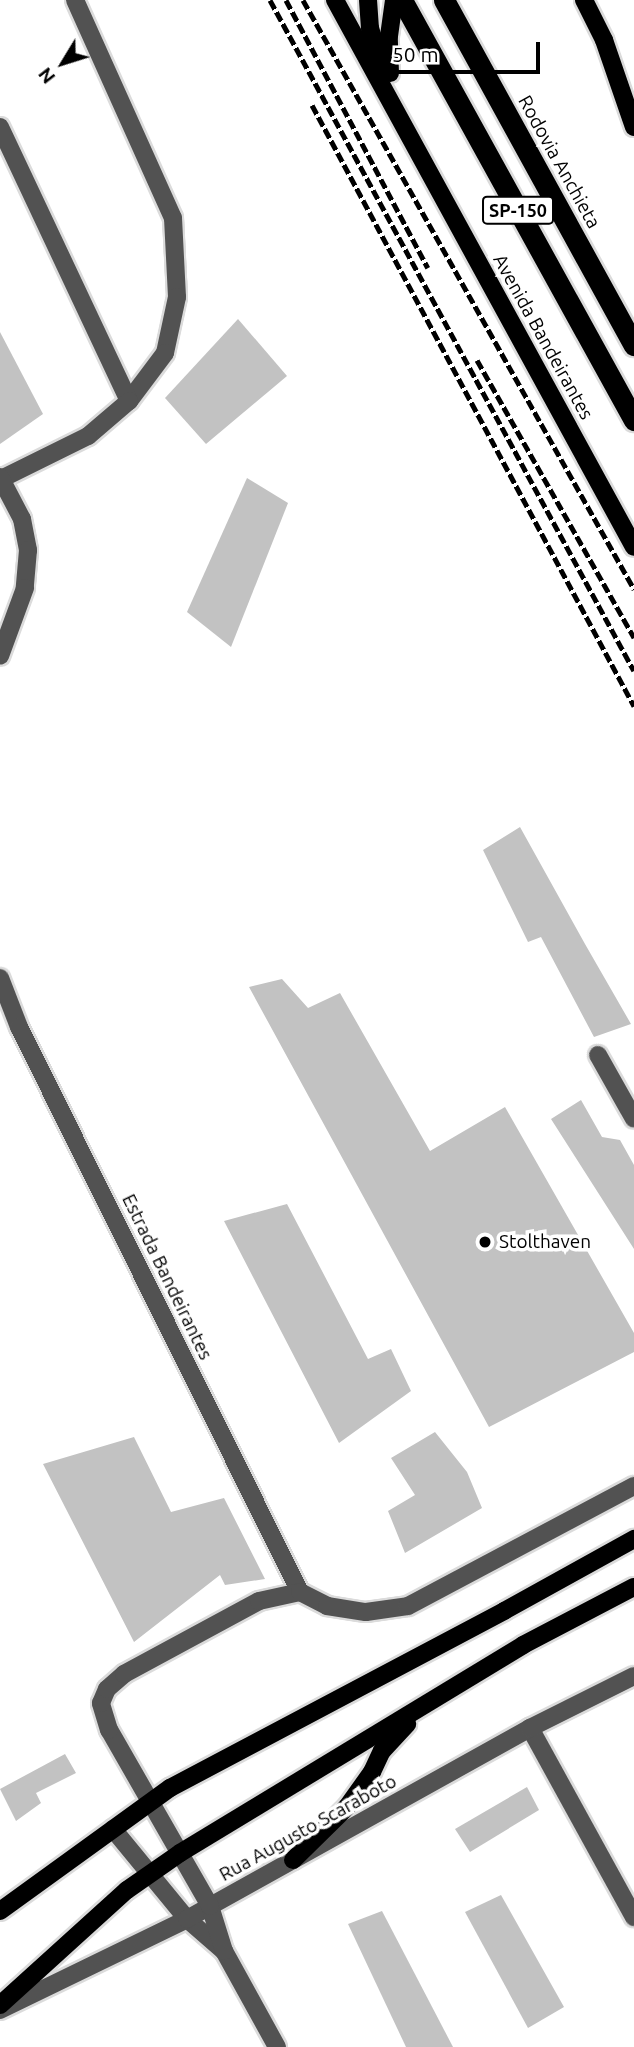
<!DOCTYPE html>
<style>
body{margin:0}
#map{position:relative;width:634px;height:2047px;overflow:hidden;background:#fff;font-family:Ubuntu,sans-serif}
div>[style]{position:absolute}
.building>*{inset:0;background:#c2c2c2}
.roads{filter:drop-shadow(2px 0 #dbdbdb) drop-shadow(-2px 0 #dbdbdb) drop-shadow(0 2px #dbdbdb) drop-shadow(0 -2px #dbdbdb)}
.minor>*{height:18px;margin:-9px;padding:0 9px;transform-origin:9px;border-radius:9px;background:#525252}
.major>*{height:18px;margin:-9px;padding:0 9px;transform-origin:9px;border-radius:9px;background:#000}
.highway>*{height:21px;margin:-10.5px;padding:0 10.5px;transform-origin:10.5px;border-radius:10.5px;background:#000}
.rail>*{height:5px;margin-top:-2.5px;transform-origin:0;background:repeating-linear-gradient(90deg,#000 0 10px,transparent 0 13.5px)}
.dots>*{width:19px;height:19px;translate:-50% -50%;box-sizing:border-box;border:4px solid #fff;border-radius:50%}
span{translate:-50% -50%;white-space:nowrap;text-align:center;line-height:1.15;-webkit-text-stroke:7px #fff;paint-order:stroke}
.shield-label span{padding:2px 5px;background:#fff;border:2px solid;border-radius:5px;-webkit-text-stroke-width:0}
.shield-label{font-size:18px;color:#000;font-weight:700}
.street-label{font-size:19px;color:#000}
.poi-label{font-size:19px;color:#000}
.left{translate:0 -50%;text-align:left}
.north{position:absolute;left:28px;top:28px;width:70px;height:70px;-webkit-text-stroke:5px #fff;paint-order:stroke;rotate:232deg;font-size:19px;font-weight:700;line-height:28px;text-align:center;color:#000}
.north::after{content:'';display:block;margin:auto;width:24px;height:32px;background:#000;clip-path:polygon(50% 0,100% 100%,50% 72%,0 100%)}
.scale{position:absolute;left:379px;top:42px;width:161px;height:32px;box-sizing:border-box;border:4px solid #000;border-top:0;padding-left:9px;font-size:21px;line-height:24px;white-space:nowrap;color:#000;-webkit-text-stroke:5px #fff;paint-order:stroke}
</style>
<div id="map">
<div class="building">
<div style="clip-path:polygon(238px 319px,287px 376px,206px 444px,165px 398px)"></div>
<div style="clip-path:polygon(0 332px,43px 414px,0 444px)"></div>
<div style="clip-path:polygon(247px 478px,288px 503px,231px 647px,187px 612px)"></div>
<div style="clip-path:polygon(520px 827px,585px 944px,631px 1024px,594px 1037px,541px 937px,528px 942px,483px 850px)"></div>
<div style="clip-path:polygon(282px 979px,308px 1008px,340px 993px,430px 1151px,505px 1107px,634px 1333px,634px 1352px,489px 1427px,249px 987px)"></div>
<div style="clip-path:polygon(581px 1100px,602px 1137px,620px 1140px,634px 1165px,634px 1249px,551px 1119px)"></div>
<div style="clip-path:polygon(287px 1204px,368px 1359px,391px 1349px,411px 1391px,339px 1443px,224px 1221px)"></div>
<div style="clip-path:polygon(435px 1432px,467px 1472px,482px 1508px,405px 1553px,388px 1511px,415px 1495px,391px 1458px)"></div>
<div style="clip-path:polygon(134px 1437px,171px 1512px,224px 1498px,265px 1579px,225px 1585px,220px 1575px,134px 1642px,43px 1464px)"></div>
<div style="clip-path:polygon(65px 1754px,76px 1773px,36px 1793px,41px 1803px,16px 1821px,0 1789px)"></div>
<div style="clip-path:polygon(527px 1787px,539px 1810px,470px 1852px,455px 1829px)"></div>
<div style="clip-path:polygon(501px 1895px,564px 2007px,528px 2028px,465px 1912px)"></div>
<div style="clip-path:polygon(382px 1911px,453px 2047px,406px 2047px,348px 1924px)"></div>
</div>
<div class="roads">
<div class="minor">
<div style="left:75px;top:0;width:239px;rotate:65.8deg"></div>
<div style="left:173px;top:218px;width:79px;rotate:87.1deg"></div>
<div style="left:177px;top:297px;width:57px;rotate:102.1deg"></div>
<div style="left:165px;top:353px;width:60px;rotate:126.9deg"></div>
<div style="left:0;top:127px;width:303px;rotate:64.8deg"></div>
<div style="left:129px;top:401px;width:54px;rotate:139.5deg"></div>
<div style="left:88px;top:436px;width:97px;rotate:153.7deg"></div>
<div style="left:0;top:477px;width:47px;rotate:62.4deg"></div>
<div style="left:22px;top:519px;width:32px;rotate:79deg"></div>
<div style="left:28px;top:550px;width:38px;rotate:95deg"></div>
<div style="left:25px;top:588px;width:72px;rotate:110.2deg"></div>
<div style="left:0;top:978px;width:53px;rotate:68.8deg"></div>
<div style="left:19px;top:1027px;width:631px;rotate:63.56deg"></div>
<div style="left:598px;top:1055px;width:73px;rotate:60.6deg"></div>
<div style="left:530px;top:1728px;width:216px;rotate:61.2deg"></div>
<div style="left:113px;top:1829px;width:117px;rotate:50.6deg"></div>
<div style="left:187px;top:1919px;width:49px;rotate:40.9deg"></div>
<div style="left:0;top:2010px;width:208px;rotate:-25.9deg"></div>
<div style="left:187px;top:1919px;width:393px;rotate:-29.1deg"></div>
<div style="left:530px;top:1728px;width:116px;rotate:-26.6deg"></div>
<div style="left:277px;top:2047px;width:110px;rotate:-118.9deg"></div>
<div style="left:224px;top:1951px;width:47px;rotate:-107.3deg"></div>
<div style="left:210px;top:1906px;width:203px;rotate:-119.8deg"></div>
<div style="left:109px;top:1730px;width:28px;rotate:-107deg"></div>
<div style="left:101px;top:1703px;width:15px;rotate:-67deg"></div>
<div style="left:107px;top:1689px;width:23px;rotate:-41deg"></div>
<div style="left:124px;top:1674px;width:153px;rotate:-28.4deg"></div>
<div style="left:259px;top:1601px;width:42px;rotate:-12.4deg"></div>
<div style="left:300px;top:1592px;width:30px;rotate:27deg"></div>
<div style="left:327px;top:1606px;width:39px;rotate:9deg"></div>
<div style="left:366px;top:1612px;width:42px;rotate:-8.1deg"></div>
<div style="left:408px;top:1606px;width:256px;rotate:-28deg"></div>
</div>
<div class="major">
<div style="left:335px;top:0;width:623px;rotate:61.34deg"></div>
<div style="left:368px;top:0;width:28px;rotate:86deg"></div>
<div style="left:370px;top:28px;width:46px;rotate:73.5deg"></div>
<div style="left:584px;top:0;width:45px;rotate:63.4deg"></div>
<div style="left:604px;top:40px;width:92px;rotate:71deg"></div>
<div style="left:390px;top:73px;width:37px;rotate:-92deg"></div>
<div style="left:389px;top:36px;width:36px;rotate:-82deg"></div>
<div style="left:293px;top:1860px;width:76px;rotate:-44.5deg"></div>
<div style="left:347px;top:1807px;width:43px;rotate:-54.5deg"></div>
<div style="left:372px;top:1772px;width:23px;rotate:-65deg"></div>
<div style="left:382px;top:1751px;width:37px;rotate:-47deg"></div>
<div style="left:0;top:1911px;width:210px;rotate:-35.9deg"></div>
<div style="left:170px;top:1788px;width:378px;rotate:-27.9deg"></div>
<div style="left:504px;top:1611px;width:149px;rotate:-29deg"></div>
<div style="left:0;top:2005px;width:171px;rotate:-42.2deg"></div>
<div style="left:127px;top:1890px;width:65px;rotate:-34.9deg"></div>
<div style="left:180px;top:1853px;width:401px;rotate:-31.2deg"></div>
<div style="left:523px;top:1645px;width:125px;rotate:-27.6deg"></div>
</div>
<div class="highway">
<div style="left:402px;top:0;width:480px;rotate:61.1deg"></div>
<div style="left:444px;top:0;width:394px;rotate:61.2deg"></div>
</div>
</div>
<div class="rail">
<div style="left:270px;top:0;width:763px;rotate:61.52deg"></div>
<div style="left:286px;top:0;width:303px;rotate:62.1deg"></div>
<div style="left:303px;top:0;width:676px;rotate:60.67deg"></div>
<div style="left:312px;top:105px;width:682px;rotate:61.82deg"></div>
<div style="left:477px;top:360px;width:319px;rotate:60.5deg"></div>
</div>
<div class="dots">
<div style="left:485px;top:1242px;background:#000"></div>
</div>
<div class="shield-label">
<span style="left:518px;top:210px">SP-150</span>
</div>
<div class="street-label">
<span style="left:559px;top:162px;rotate:61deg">Rodovia Anchieta</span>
<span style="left:543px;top:337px;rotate:61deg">Avenida Bandeirantes</span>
<span style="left:167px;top:1277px;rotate:64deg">Estrada Bandeirantes</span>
<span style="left:308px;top:1828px;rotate:-29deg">Rua Augusto Scaraboto</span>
</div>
<div class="poi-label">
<span class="left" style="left:499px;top:1242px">Stolthaven</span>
</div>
<div class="north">N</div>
<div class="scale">50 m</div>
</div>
